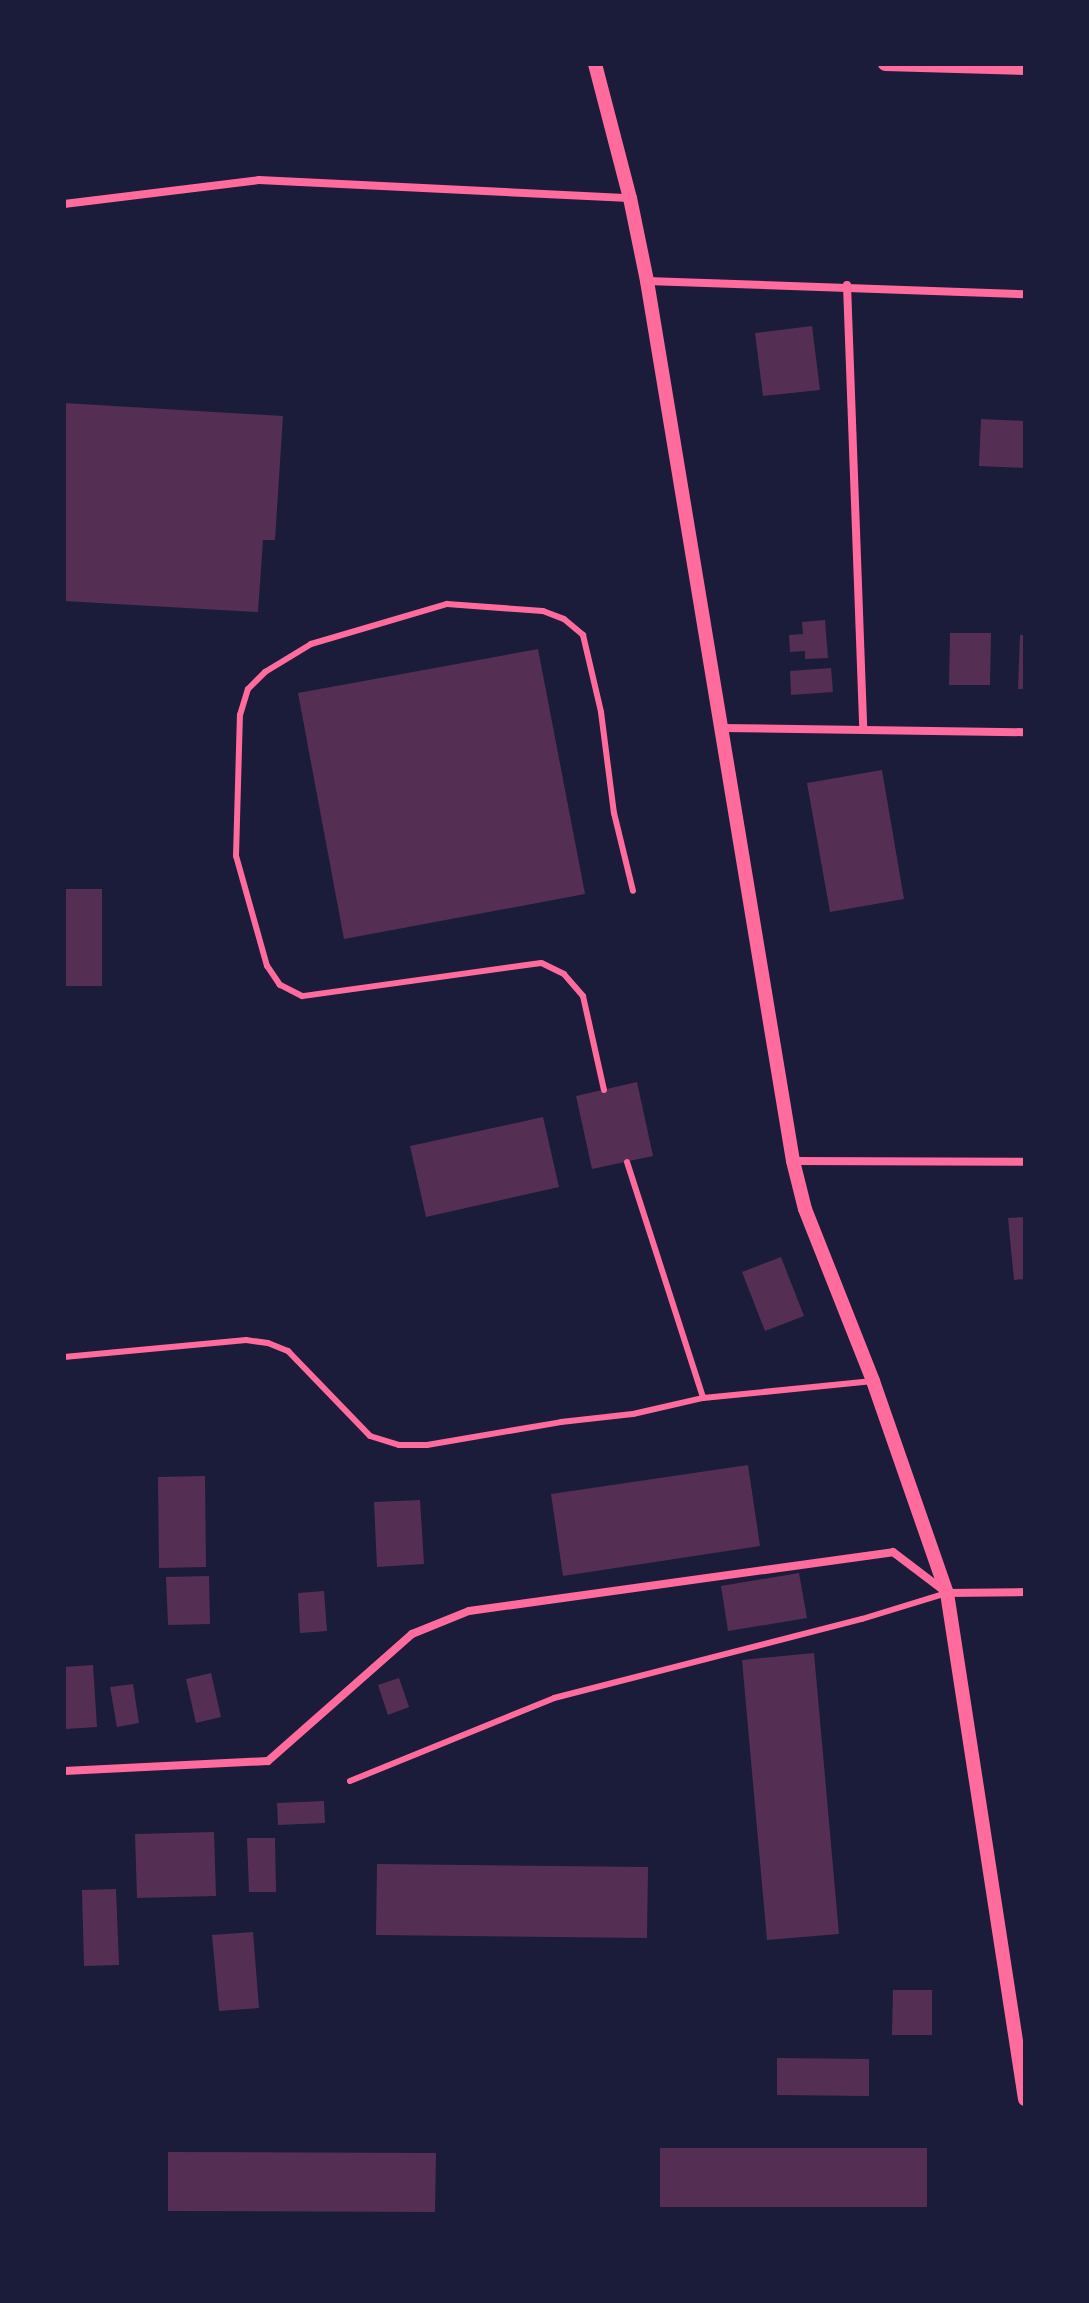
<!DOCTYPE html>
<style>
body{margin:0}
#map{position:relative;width:1089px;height:2303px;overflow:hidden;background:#1b1b3a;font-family:Bitter,serif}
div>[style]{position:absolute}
.building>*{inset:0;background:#542f53}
.service>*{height:6px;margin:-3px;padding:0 3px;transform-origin:3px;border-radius:3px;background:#ff6b9d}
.minor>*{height:8px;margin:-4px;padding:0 4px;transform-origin:4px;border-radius:4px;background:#ff6b9d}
.tertiary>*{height:14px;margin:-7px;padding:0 7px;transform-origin:7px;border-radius:7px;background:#ff6b9d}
span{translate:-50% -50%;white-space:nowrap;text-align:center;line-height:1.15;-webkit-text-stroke:7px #1b1b3a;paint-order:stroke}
.frame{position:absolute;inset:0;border:66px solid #1b1b3a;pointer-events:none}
</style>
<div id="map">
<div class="building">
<div style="clip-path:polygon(812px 326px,820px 390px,763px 396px,755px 333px)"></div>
<div style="clip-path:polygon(64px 403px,283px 416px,275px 540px,263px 540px,258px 612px,64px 601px)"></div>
<div style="clip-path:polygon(981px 419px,1025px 421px,1025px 468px,979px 466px)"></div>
<div style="clip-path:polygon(825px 620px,828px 658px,805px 659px,805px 651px,790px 652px,789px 635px,803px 634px,802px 622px)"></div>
<div style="clip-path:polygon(950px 633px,991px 633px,990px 685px,949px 685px)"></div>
<div style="clip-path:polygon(1020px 635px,1025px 635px,1025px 689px,1018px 689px)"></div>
<div style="clip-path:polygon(538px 649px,585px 894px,344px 939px,298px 693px)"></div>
<div style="clip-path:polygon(831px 668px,833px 692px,791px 695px,790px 671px)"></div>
<div style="clip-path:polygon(882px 770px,904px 899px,830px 912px,807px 783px)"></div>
<div style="clip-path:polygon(64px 889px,102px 889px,102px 986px,64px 986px)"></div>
<div style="clip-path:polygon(637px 1082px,653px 1156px,592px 1169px,576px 1096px)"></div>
<div style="clip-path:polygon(543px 1117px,559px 1187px,426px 1217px,410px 1146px)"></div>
<div style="clip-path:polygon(1025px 1217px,1025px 1279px,1014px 1280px,1008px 1218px)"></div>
<div style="clip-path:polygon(781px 1257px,804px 1316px,765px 1331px,742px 1272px)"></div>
<div style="clip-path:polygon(748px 1465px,760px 1546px,563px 1576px,551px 1494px)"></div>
<div style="clip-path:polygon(205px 1476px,206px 1567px,159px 1568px,158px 1477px)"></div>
<div style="clip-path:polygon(420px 1500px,424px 1564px,377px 1567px,374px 1502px)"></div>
<div style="clip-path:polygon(799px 1573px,807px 1618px,728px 1631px,721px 1586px)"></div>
<div style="clip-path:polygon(209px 1576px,210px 1624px,168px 1625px,166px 1577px)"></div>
<div style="clip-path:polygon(324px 1591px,327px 1631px,300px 1633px,298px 1593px)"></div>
<div style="clip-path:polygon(814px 1653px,839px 1934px,767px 1940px,742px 1660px)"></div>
<div style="clip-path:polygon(93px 1665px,97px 1727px,66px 1729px,64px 1667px)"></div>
<div style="clip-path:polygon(211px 1673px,221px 1717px,196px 1723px,186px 1679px)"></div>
<div style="clip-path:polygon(399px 1678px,409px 1707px,388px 1715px,378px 1685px)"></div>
<div style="clip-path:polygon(133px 1684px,139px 1723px,117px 1727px,110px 1687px)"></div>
<div style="clip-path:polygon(324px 1801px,325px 1823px,278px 1825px,277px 1803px)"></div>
<div style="clip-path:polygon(214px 1832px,216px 1896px,137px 1898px,135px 1834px)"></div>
<div style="clip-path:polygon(247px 1838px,275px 1838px,276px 1892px,249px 1892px)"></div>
<div style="clip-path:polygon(377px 1864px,648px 1867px,647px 1938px,376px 1935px)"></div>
<div style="clip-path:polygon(116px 1889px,119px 1965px,84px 1966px,82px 1890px)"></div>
<div style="clip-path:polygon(253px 1932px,259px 2008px,219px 2011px,212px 1935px)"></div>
<div style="clip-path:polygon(893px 1990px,932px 1990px,932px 2035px,892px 2035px)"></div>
<div style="clip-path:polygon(777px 2058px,869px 2059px,869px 2096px,777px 2095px)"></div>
<div style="clip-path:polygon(660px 2148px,927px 2148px,927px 2207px,660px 2207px)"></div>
<div style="clip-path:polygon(168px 2152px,436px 2153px,435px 2212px,168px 2211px)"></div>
</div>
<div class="service">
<div style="left:604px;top:1090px;width:96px;rotate:-102.6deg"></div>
<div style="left:583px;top:996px;width:29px;rotate:-131deg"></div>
<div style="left:564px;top:974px;width:25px;rotate:-154deg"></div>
<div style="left:541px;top:963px;width:241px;rotate:172.1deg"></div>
<div style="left:302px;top:996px;width:25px;rotate:-153deg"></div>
<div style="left:280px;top:985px;width:23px;rotate:-124deg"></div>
<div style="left:267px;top:966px;width:114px;rotate:-105.7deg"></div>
<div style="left:236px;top:856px;width:141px;rotate:-88.4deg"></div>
<div style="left:240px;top:715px;width:27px;rotate:-73deg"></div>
<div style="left:248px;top:689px;width:24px;rotate:-45deg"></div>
<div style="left:265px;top:672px;width:54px;rotate:-31.3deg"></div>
<div style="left:311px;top:644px;width:142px;rotate:-16.4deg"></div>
<div style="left:447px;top:604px;width:96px;rotate:4.2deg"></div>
<div style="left:543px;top:611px;width:22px;rotate:21deg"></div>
<div style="left:564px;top:619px;width:25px;rotate:40deg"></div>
<div style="left:583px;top:635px;width:79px;rotate:76.8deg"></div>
<div style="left:601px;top:712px;width:102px;rotate:82.7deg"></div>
<div style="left:614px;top:813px;width:80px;rotate:76.3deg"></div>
<div style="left:627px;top:1162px;width:248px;rotate:72.1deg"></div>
<div style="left:64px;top:1357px;width:183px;rotate:-5.3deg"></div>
<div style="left:246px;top:1340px;width:22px;rotate:8deg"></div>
<div style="left:268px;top:1343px;width:22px;rotate:22deg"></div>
<div style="left:288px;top:1351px;width:118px;rotate:46deg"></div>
<div style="left:370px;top:1436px;width:30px;rotate:17deg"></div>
<div style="left:399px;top:1445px;width:28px"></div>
<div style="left:427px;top:1445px;width:136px;rotate:-9.7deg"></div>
<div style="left:561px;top:1422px;width:72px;rotate:-6.3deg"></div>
<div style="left:633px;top:1414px;width:72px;rotate:-12.9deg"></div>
<div style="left:703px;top:1398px;width:171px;rotate:-5.7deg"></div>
<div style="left:350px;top:1781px;width:220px;rotate:-22.1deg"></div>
<div style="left:554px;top:1698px;width:318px;rotate:-14.4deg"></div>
<div style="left:862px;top:1619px;width:89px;rotate:-17deg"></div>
</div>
<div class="minor">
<div style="left:64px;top:204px;width:196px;rotate:-7deg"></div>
<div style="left:259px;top:180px;width:371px;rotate:2.8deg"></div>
<div style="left:647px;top:281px;width:378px;rotate:2deg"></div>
<div style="left:847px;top:285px;width:443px;rotate:87.9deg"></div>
<div style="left:721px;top:728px;width:304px;rotate:0.8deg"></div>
<div style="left:793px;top:1161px;width:232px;rotate:0.2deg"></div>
<div style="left:64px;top:1771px;width:204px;rotate:-2.8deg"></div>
<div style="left:268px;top:1761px;width:192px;rotate:-41.4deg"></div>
<div style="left:412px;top:1634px;width:61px;rotate:-22deg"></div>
<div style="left:469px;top:1611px;width:428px;rotate:-7.9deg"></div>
<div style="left:893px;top:1552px;width:68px;rotate:37.2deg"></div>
<div style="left:947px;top:1593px;width:78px;rotate:-0.7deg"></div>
</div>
<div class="tertiary">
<div style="left:595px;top:64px;width:138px;rotate:75.4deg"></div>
<div style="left:630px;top:198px;width:85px;rotate:78.4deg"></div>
<div style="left:647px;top:281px;width:892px;rotate:80.58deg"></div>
<div style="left:793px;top:1161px;width:49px;rotate:76deg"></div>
<div style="left:805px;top:1209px;width:185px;rotate:68.4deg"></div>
<div style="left:873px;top:1381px;width:225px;rotate:70.8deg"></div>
<div style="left:947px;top:1593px;width:512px;rotate:81.24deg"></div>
<div style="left:885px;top:64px;width:140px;rotate:1.6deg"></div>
</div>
<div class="frame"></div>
</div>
